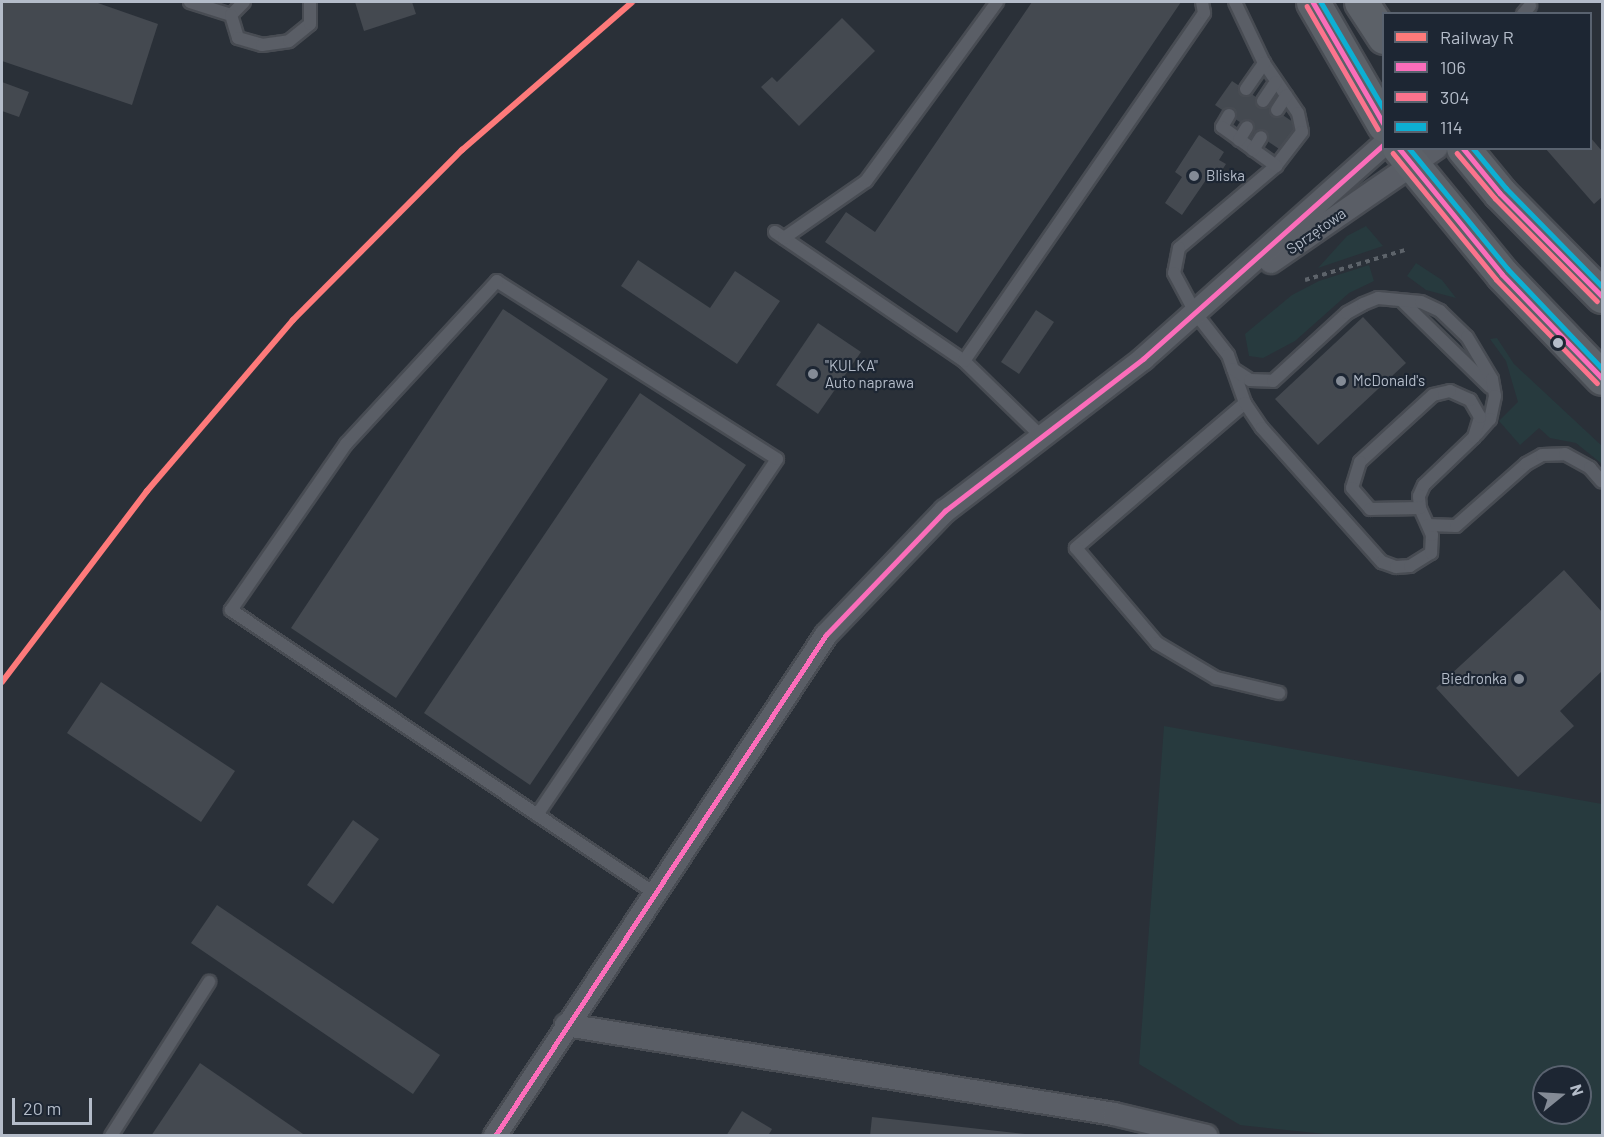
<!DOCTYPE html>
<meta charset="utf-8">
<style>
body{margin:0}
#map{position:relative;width:1604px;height:1137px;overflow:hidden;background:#2a3038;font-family:Barlow,sans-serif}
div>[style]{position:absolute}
.green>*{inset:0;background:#273a3e}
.building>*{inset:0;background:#444950}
.path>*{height:4px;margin-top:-2px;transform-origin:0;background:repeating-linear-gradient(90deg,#5d636a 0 4.5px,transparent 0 9px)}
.roads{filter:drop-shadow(2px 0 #484c53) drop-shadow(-2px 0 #484c53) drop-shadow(0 2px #484c53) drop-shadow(0 -2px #484c53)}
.lane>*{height:12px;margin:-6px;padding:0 6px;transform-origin:6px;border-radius:6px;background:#5a5e66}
.street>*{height:22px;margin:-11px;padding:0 11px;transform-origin:11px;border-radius:11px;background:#5a5e66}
.primary>*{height:33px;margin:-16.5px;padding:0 16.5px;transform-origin:16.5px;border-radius:16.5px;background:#5c6168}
.bus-1>*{height:4.5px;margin:-2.25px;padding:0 2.25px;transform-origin:2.25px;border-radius:2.25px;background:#fb6dba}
.bus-2>*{height:4.5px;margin:-2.25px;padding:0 2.25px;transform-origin:2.25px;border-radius:2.25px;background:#fc738d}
.bus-3>*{height:4.5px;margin:-2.25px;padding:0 2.25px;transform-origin:2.25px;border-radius:2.25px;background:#0dafd3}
.rail-1>*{height:6px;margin:-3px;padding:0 3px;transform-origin:3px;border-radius:3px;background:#fe7a7a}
.dots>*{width:16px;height:16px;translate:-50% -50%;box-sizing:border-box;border:3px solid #1d2633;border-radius:50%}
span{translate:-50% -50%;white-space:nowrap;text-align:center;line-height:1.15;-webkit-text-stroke:4.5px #1d2633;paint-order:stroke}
.poi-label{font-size:15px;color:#b4bcc9}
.left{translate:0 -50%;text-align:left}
.right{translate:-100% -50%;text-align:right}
.street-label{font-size:15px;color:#b4bcc9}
.frame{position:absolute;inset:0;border:3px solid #b4bcc9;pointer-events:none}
.legend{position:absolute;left:1382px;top:12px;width:210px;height:138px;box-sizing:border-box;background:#1d2633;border:2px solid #59626f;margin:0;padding:8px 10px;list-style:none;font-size:18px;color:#b4bcc9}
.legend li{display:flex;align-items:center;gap:12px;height:30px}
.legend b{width:30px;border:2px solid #59626f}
.north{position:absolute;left:1532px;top:1065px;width:60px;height:60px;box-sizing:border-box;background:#1d2633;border:2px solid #59626f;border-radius:50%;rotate:72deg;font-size:16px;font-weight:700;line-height:24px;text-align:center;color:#b4bcc9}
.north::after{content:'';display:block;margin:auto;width:21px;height:27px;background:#848b96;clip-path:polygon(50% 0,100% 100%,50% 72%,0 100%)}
.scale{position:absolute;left:12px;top:1098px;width:80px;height:27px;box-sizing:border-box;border:3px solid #b4bcc9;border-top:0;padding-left:8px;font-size:18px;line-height:21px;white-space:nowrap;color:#b4bcc9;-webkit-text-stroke:4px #1d2633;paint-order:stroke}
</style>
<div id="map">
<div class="green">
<div style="clip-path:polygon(1366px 226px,1383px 246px,1318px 268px,1347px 236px)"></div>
<div style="clip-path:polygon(1416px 263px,1442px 280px,1456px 298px,1426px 290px,1407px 276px)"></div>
<div style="clip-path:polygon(1369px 265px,1374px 281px,1349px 293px,1295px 341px,1263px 358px,1249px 356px,1245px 334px,1292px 295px,1319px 281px)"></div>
<div style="clip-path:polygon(1497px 338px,1514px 364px,1602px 446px,1602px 464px,1576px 443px,1550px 438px,1539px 428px,1520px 445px,1499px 421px,1518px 402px,1506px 361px,1490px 339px)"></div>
<div style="clip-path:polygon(evenodd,1164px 726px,1602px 804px,1602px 1135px,1344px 1136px,1240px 1125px,1139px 1064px,1164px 726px,1544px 1077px,1580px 1077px,1580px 1113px,1544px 1113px,1544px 1077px)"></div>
</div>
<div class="building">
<div style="clip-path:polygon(2px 2px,95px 2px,158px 24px,132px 105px,2px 61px)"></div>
<div style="clip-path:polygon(355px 2px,412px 2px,416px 14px,364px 31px)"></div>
<div style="clip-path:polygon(1032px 2px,1181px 2px,957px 333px,825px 242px,846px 212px,875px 232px)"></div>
<div style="clip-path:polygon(842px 18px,875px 51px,799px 126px,761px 87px,772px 77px,777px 82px)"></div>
<div style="clip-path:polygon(1232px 81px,1299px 126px,1282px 151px,1215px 105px)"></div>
<div style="clip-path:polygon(2px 82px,29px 92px,19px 117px,2px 111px)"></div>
<div style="clip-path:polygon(1199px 135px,1224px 152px,1219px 160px,1226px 164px,1217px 178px,1210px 174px,1182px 215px,1165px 203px,1182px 177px,1175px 172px)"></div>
<div style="clip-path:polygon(1590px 137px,1602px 151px,1602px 197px,1594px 204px,1545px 148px,1590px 148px)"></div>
<div style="clip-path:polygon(638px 260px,710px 308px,735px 271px,780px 301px,737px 364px,621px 286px)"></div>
<div style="clip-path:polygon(503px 309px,608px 379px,396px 698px,291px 628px)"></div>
<div style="clip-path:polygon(1036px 310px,1054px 322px,1019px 374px,1001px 362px)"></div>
<div style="clip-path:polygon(1363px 317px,1406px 363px,1318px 445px,1275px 399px)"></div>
<div style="clip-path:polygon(818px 323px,861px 352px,818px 414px,776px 385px)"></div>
<div style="clip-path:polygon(640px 393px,746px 465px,530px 785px,424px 713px)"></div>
<div style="clip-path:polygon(1564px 570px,1602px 612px,1602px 671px,1560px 711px,1574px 726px,1518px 777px,1436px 688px)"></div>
<div style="clip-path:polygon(101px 682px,235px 771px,201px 822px,67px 733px)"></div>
<div style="clip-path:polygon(353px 820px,379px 839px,333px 904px,307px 885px)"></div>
<div style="clip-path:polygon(217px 905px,440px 1055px,413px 1094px,191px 943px)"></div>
<div style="clip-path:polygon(200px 1063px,306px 1136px,151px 1136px)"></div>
<div style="clip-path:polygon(742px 1111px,772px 1129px,768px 1136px,726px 1136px)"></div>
<div style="clip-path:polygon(872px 1117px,1025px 1134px,1025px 1136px,870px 1136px)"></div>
</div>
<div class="path">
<div style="left:1305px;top:280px;width:104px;rotate:-16.7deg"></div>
</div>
<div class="roads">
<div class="lane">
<div style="left:190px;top:2px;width:43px;rotate:17.6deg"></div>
<div style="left:244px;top:2px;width:18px;rotate:135deg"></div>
<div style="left:231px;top:15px;width:24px;rotate:73deg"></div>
<div style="left:238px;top:38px;width:25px;rotate:16deg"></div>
<div style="left:262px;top:45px;width:27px;rotate:-8deg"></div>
<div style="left:289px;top:41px;width:27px;rotate:-39deg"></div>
<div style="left:310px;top:24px;width:22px;rotate:-90deg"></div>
<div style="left:1235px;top:2px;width:68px;rotate:64.6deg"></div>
<div style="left:1264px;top:63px;width:60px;rotate:55.8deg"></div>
<div style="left:1298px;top:113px;width:19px;rotate:78deg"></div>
<div style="left:1302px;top:132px;width:43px;rotate:127.4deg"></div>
<div style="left:1276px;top:166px;width:127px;rotate:139.8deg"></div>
<div style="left:1179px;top:248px;width:25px;rotate:101deg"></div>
<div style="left:1174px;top:273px;width:47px;rotate:61.8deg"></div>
<div style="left:1196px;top:314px;width:52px;rotate:52deg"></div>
<div style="left:1228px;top:355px;width:51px;rotate:70.5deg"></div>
<div style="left:1245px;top:403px;width:223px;rotate:139.4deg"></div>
<div style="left:1076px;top:548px;width:125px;rotate:49.5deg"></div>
<div style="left:1157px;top:643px;width:69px;rotate:30.7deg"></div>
<div style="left:1216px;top:678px;width:65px;rotate:13.4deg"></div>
<div style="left:1523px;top:14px;width:11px;rotate:-49deg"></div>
<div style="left:1246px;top:89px;width:32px;rotate:-55deg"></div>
<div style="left:1263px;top:101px;width:23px;rotate:-56deg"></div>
<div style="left:1277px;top:110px;width:17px;rotate:-57deg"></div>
<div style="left:1229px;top:115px;width:14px;rotate:120deg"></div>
<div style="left:1222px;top:127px;width:67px;rotate:35.8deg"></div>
<div style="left:1239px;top:140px;width:15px;rotate:-58deg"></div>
<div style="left:1253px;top:150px;width:15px;rotate:-58deg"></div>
<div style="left:775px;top:232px;width:229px;rotate:34.3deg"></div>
<div style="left:964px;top:361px;width:109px;rotate:44.3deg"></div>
<div style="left:784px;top:238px;width:100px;rotate:-34.8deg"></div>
<div style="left:866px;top:181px;width:222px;rotate:-53.8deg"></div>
<div style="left:1402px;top:301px;width:123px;rotate:44.3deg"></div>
<div style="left:964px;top:361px;width:423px;rotate:-55.4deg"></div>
<div style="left:1204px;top:13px;width:11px;rotate:-100deg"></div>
<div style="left:1233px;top:369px;width:20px;rotate:33deg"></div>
<div style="left:1250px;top:380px;width:23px;rotate:2deg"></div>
<div style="left:1273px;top:381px;width:100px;rotate:-42.6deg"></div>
<div style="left:1347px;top:313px;width:18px;rotate:-29deg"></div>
<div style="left:1363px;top:304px;width:16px;rotate:-22deg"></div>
<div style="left:1378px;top:298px;width:43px;rotate:5.3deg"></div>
<div style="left:1421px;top:302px;width:21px;rotate:25deg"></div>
<div style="left:1440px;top:311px;width:37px;rotate:44deg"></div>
<div style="left:1467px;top:337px;width:49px;rotate:59.2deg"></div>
<div style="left:1492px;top:379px;width:17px;rotate:80deg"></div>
<div style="left:1495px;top:396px;width:24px;rotate:102deg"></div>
<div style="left:1490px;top:419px;width:20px;rotate:131deg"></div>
<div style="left:1245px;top:403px;width:30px;rotate:56deg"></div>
<div style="left:1262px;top:428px;width:180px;rotate:48.2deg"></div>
<div style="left:1382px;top:562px;width:15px;rotate:20deg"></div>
<div style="left:1396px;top:567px;width:14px;rotate:-4deg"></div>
<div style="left:1410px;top:566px;width:25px;rotate:-32deg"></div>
<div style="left:1431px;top:553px;width:18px;rotate:-87deg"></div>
<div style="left:1432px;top:535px;width:30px;rotate:-114deg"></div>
<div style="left:1420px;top:508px;width:12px;rotate:-95deg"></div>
<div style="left:1419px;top:496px;width:12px;rotate:-66deg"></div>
<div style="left:1424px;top:485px;width:69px;rotate:-43.8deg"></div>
<div style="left:1474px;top:437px;width:21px;rotate:-73deg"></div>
<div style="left:1480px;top:417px;width:20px;rotate:-120deg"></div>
<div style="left:1470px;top:400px;width:22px;rotate:-156deg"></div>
<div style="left:1450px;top:391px;width:17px;rotate:167deg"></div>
<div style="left:1433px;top:395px;width:99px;rotate:137.5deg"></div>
<div style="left:1360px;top:462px;width:27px;rotate:107deg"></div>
<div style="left:1352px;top:488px;width:28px;rotate:49deg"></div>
<div style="left:1370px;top:509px;width:50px;rotate:-1.1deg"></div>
<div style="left:1428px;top:525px;width:28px;rotate:2deg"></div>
<div style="left:1456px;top:526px;width:94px;rotate:-41.5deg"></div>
<div style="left:1526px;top:464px;width:18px;rotate:-29deg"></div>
<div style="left:1542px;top:455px;width:23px;rotate:-2deg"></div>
<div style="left:1565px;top:454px;width:29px;rotate:29deg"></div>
<div style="left:1590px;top:468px;width:18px;rotate:49deg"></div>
<div style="left:537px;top:815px;width:429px;rotate:-56deg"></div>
<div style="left:777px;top:459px;width:332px;rotate:-147.6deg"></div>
<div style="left:497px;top:281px;width:222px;rotate:132.8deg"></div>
<div style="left:346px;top:444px;width:202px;rotate:124.7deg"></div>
<div style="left:231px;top:610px;width:509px;rotate:33.78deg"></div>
<div style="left:111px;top:1136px;width:183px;rotate:-57.5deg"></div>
</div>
<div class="street">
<div style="left:1271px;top:262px;width:201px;rotate:-34.6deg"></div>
<div style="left:566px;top:1025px;width:555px;rotate:9.22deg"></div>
<div style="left:1114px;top:1114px;width:95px;rotate:13.4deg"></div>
<div style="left:495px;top:1136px;width:600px;rotate:-56.55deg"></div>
<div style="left:826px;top:635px;width:172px;rotate:-46.2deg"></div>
<div style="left:945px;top:511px;width:250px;rotate:-37.5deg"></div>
<div style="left:1143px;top:359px;width:323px;rotate:-41.7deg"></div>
</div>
<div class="primary">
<div style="left:1313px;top:2px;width:142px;rotate:60deg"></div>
<div style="left:1361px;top:2px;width:42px;rotate:56.7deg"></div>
<div style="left:1399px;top:148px;width:163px;rotate:50.7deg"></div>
<div style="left:1502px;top:274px;width:144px;rotate:46.1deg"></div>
<div style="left:1463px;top:148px;width:58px;rotate:50.6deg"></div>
<div style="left:1500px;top:193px;width:145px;rotate:45.3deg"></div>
</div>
</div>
<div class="bus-1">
<div style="left:1313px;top:2px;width:141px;rotate:59.8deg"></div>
<div style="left:1399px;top:148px;width:163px;rotate:50.7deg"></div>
<div style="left:1502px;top:274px;width:144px;rotate:46.1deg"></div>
<div style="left:1463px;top:148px;width:58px;rotate:50.6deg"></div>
<div style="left:1500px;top:193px;width:145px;rotate:45.3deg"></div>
<div style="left:495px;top:1136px;width:600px;rotate:-56.55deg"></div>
<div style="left:826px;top:635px;width:172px;rotate:-46.2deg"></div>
<div style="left:945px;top:511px;width:250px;rotate:-37.5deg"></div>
<div style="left:1143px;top:359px;width:323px;rotate:-41.7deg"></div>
</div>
<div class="bus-2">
<div style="left:1307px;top:6px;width:142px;rotate:60deg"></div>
<div style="left:1393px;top:153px;width:163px;rotate:50.7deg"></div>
<div style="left:1496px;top:279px;width:145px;rotate:45.8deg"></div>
<div style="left:1457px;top:153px;width:59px;rotate:49.8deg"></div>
<div style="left:1495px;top:198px;width:145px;rotate:45.3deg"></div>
</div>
<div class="bus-3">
<div style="left:1321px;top:2px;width:124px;rotate:59.5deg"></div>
<div style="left:1409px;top:148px;width:156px;rotate:50.7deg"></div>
<div style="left:1508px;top:269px;width:137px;rotate:46.5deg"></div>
<div style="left:1473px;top:148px;width:52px;rotate:50.5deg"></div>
<div style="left:1506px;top:188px;width:137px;rotate:45.6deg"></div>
</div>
<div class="rail-1">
<div style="left:2px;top:682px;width:240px;rotate:-52.8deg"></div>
<div style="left:147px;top:491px;width:225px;rotate:-49.5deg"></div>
<div style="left:293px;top:320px;width:240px;rotate:-45.2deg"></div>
<div style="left:462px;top:150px;width:225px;rotate:-41deg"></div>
</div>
<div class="dots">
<div style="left:1194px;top:176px;background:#848b96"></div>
<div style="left:1558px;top:343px;background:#b4bcc9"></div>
<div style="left:813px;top:374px;background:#848b96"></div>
<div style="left:1341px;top:381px;background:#848b96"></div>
<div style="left:1519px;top:679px;background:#848b96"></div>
</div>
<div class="poi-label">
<span class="left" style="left:1206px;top:176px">Bliska</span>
<span class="left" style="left:825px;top:374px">"KULKA"<br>Auto naprawa</span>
<span class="left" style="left:1353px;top:381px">McDonald's</span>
<span class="right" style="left:1507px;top:679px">Biedronka</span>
</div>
<div class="street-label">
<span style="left:1316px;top:231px;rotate:-35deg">Sprzętowa</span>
</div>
<div class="frame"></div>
<ul class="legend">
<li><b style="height:8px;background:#fe7a7a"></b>Railway R</li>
<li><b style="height:8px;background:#fb6dba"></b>106</li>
<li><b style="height:8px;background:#fc738d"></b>304</li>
<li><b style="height:8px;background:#0dafd3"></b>114</li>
</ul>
<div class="north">N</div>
<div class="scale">20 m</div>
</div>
